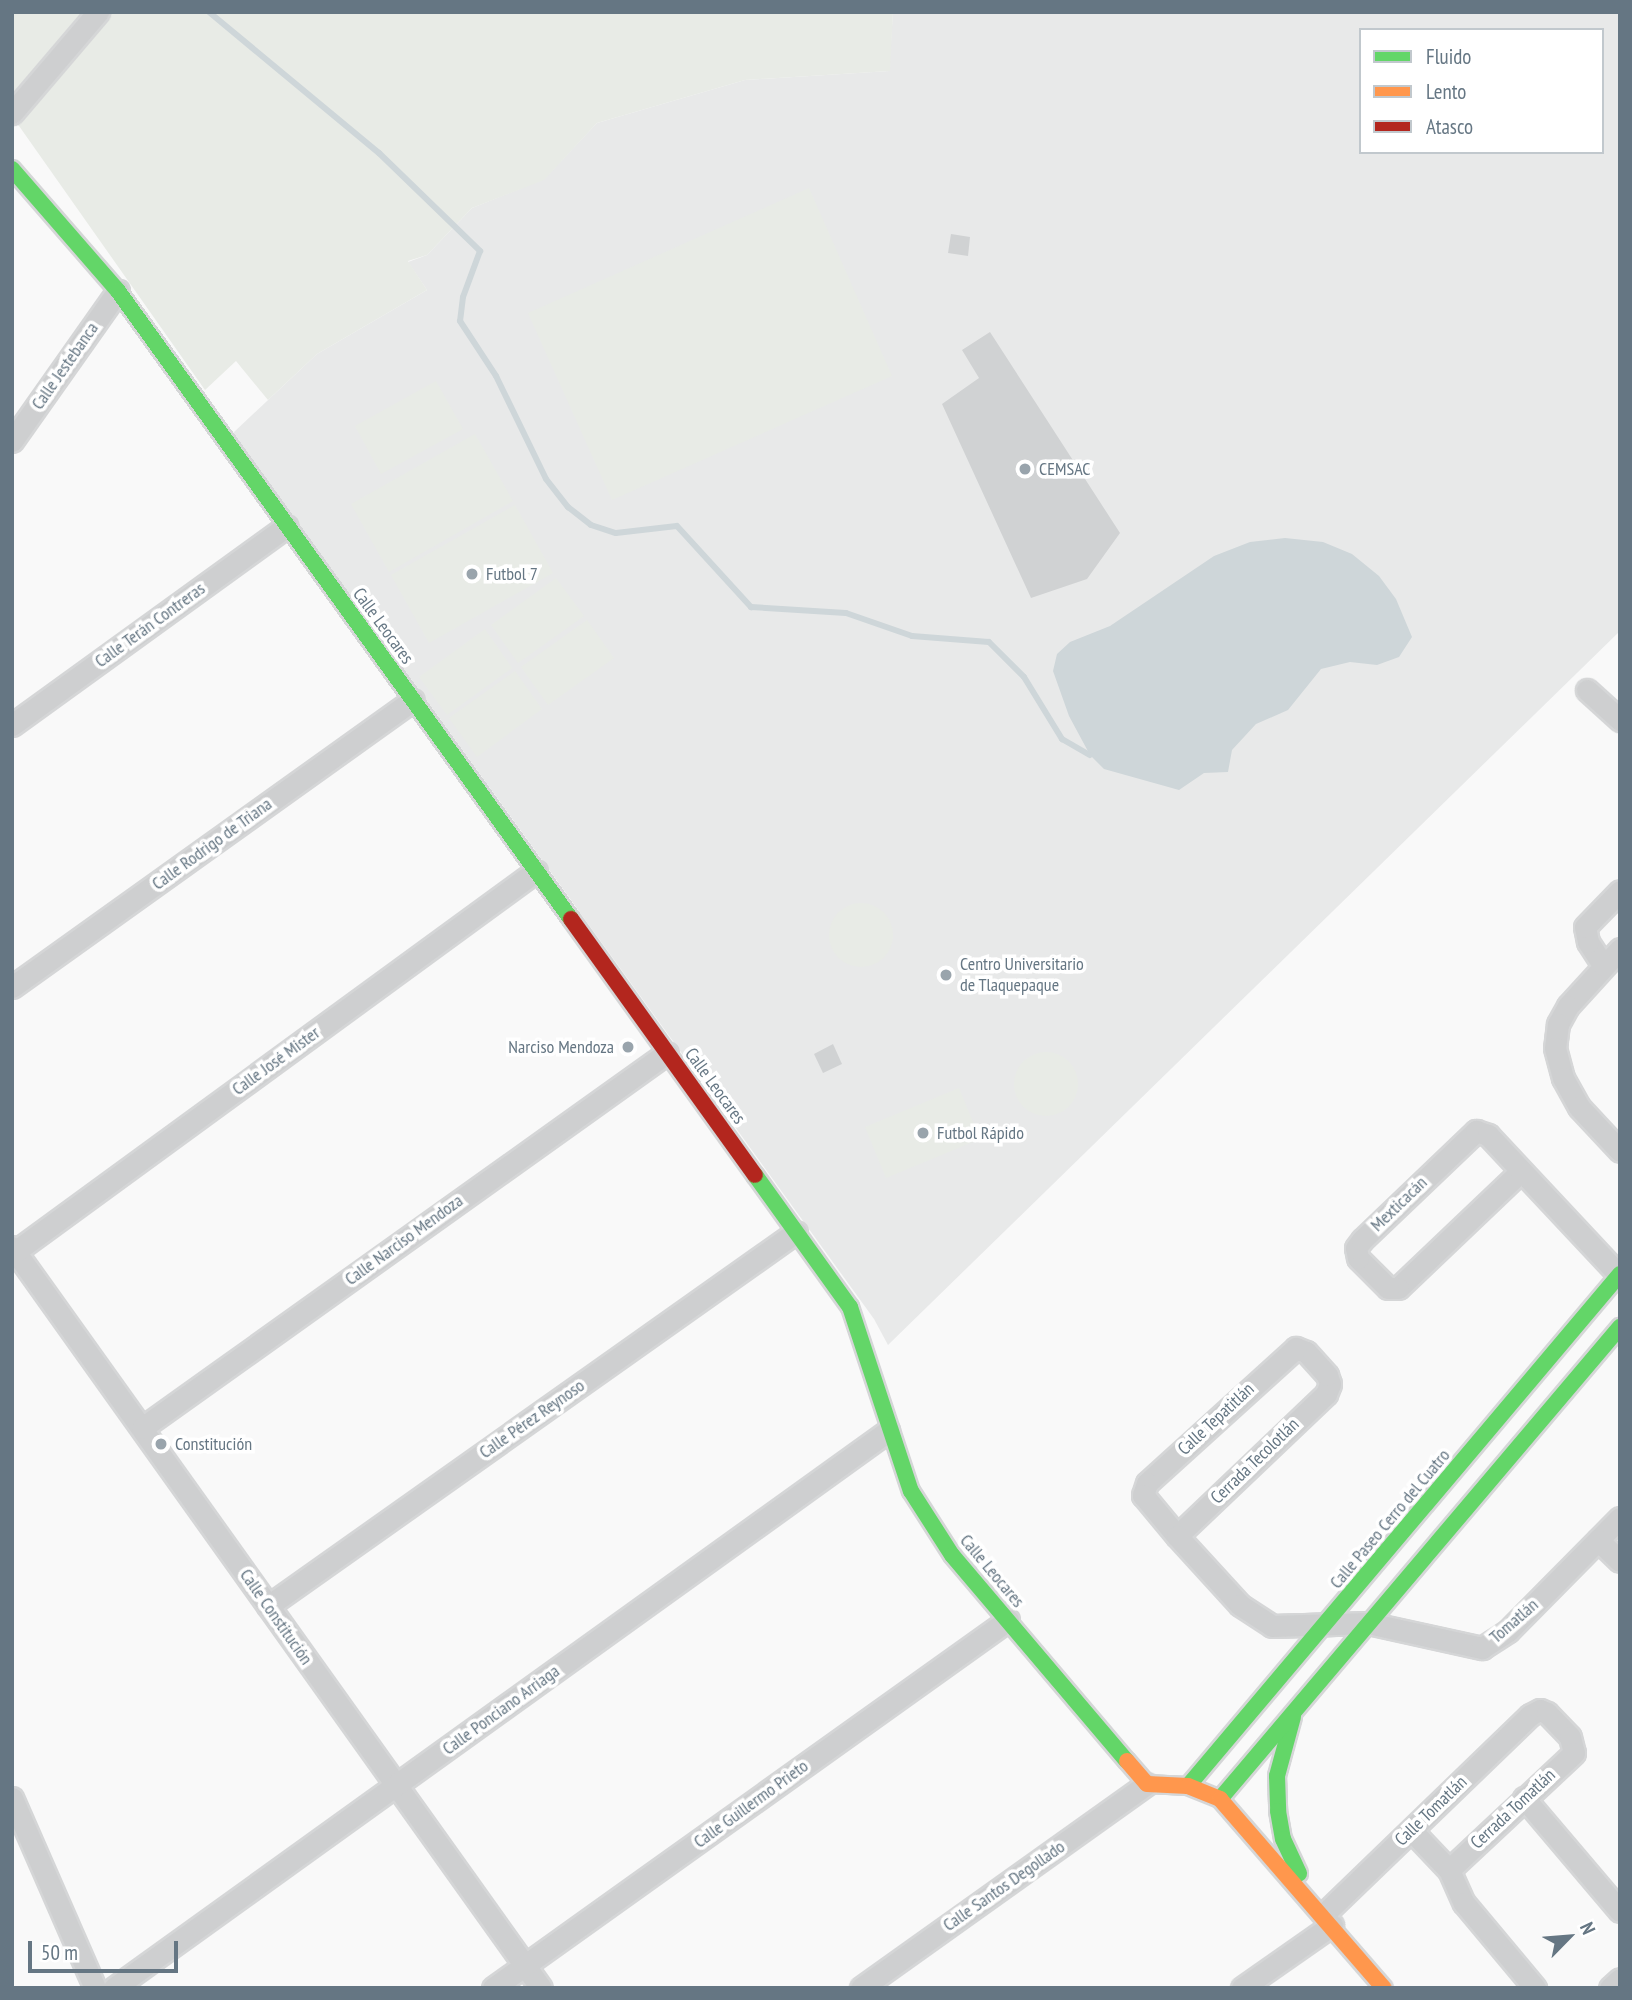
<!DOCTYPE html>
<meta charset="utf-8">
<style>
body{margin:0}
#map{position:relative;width:1632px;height:2000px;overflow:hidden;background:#f9f9f9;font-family:"PT Sans Narrow",sans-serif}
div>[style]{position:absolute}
.built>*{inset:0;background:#e8e9e9}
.green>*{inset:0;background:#e8ebe6}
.round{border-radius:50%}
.water>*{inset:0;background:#ced6d9}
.stream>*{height:6px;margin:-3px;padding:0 3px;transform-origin:3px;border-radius:3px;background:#ced6d9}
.building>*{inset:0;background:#d0d2d3}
.roads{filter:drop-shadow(2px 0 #d5d6d7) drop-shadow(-2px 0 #d5d6d7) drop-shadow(0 2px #d5d6d7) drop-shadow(0 -2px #d5d6d7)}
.street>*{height:21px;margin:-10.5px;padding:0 10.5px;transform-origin:10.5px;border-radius:10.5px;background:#cecfd0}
.fast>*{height:16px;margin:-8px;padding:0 8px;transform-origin:8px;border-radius:8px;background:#63d668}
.slow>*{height:16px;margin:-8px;padding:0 8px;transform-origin:8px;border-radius:8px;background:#ff974d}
.jam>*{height:16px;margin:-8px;padding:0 8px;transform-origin:8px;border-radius:8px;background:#b3261e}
.dots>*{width:19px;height:19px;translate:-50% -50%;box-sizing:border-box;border:4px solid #fff;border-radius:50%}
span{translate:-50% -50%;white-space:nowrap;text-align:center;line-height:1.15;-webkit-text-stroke:7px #fff;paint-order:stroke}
.street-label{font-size:18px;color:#657683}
.poi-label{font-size:18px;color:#657683}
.left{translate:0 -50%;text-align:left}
.right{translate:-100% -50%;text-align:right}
.frame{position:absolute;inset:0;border:14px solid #657683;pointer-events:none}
.legend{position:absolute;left:1359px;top:28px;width:245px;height:126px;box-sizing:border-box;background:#fff;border:2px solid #c1c8cd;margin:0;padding:9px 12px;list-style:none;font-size:21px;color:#657683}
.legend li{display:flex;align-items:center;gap:14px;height:35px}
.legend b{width:35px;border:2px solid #c1c8cd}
.north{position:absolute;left:1534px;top:1902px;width:70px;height:70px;-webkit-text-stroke:5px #fff;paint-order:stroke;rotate:65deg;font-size:19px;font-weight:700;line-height:28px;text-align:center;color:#657683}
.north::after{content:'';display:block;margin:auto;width:24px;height:32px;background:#657683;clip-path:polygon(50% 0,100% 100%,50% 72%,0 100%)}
.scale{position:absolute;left:28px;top:1941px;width:150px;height:32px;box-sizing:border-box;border:4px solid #657683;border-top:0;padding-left:9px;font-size:21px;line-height:24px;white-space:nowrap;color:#657683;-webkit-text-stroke:5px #fff;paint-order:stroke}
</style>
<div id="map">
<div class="built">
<div style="clip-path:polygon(evenodd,893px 12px,1620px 12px,1620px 631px,888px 1345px,874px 1319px,233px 433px,317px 354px,427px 290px,408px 262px,427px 255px,472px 208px,544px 179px,597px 123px,745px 80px,889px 71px,893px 12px,1361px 30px,1602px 30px,1602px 152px,1361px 152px,1361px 30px)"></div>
</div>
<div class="green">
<div style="clip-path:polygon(12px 12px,893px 12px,890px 71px,745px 80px,597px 123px,544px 180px,472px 208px,427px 255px,408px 261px,427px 290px,317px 354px,268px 400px,236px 361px,205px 390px,12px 116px)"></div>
<div style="clip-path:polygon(809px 188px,892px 376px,612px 500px,528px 313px)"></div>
<div style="clip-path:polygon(436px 381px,463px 429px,381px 474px,355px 426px)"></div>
<div style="clip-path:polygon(475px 434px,513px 501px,389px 572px,351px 504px)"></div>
<div style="clip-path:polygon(515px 505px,553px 573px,429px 643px,391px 575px)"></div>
<div style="clip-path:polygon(556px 578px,584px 616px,518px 663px,491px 625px)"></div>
<div style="clip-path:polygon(587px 620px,614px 658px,548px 705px,521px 667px)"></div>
<div style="clip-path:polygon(485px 629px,512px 668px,447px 715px,419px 677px)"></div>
<div style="clip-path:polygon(515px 671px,542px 709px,477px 757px,449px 718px)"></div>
<div class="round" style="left:829px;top:903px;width:64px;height:64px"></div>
<div class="round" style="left:1014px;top:1052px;width:64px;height:64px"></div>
<div style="clip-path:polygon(959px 1088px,980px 1139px,886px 1178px,865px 1127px)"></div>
</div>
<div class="water">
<div style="clip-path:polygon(1285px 538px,1323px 542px,1352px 554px,1379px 576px,1396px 599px,1412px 637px,1399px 657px,1377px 665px,1350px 662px,1321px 669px,1288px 710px,1256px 724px,1232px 750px,1228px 772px,1204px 773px,1179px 790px,1104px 769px,1090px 755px,1069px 716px,1053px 671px,1057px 654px,1070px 642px,1110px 626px,1214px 556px,1250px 542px)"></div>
</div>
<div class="stream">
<div style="left:209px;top:12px;width:221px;rotate:39.7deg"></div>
<div style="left:379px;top:153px;width:141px;rotate:44.1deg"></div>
<div style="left:480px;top:251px;width:49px;rotate:110.3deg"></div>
<div style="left:463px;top:297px;width:24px;rotate:97deg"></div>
<div style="left:460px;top:321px;width:66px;rotate:56.8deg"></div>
<div style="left:496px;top:376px;width:114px;rotate:64.1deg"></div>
<div style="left:546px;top:479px;width:36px;rotate:52deg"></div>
<div style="left:568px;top:507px;width:29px;rotate:38deg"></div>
<div style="left:591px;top:525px;width:26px;rotate:18deg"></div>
<div style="left:616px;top:533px;width:61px;rotate:-6.5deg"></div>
<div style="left:677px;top:526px;width:110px;rotate:47.6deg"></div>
<div style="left:751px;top:607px;width:95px;rotate:3.6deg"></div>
<div style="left:846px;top:613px;width:70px;rotate:19.2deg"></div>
<div style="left:912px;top:636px;width:77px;rotate:4.5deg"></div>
<div style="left:989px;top:642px;width:49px;rotate:45deg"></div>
<div style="left:1024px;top:677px;width:73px;rotate:58.5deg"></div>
<div style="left:1062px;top:739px;width:32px;rotate:30deg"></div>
</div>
<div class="building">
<div style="clip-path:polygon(951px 234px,970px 237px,968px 256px,948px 253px)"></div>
<div style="clip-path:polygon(990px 332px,1120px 533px,1087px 579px,1031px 598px,942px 404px,979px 378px,962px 350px)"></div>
<div style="clip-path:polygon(833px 1044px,842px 1064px,823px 1073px,814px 1054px)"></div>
</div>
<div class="roads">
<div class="street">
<div style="left:12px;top:113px;width:133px;rotate:-49.6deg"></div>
<div style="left:12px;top:441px;width:184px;rotate:-54.8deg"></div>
<div style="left:1587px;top:690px;width:45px;rotate:42.3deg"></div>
<div style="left:12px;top:725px;width:339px;rotate:-35.9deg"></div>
<div style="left:1620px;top:949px;width:77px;rotate:132.4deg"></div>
<div style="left:1568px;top:1006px;width:21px;rotate:119deg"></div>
<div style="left:1558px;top:1024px;width:24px;rotate:97deg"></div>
<div style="left:1555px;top:1048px;width:31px;rotate:75deg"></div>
<div style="left:1563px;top:1078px;width:33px;rotate:61deg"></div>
<div style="left:1579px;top:1107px;width:60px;rotate:47deg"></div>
<div style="left:1603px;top:965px;width:27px;rotate:-123deg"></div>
<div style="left:1588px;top:942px;width:15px;rotate:-101deg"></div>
<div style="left:1585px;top:927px;width:50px;rotate:-45.8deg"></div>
<div style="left:12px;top:987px;width:493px;rotate:-35.6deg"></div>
<div style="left:1520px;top:1172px;width:168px;rotate:136.4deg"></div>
<div style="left:1398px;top:1288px;width:10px;rotate:180deg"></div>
<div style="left:1388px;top:1288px;width:42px;rotate:-135deg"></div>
<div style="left:1358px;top:1258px;width:10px;rotate:-101deg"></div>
<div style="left:1356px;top:1248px;width:10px;rotate:-53deg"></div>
<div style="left:1362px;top:1240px;width:158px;rotate:-43.7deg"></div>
<div style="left:1476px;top:1131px;width:13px;rotate:18deg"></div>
<div style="left:1488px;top:1135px;width:192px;rotate:46.9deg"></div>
<div style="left:12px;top:1247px;width:910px;rotate:54.48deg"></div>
<div style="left:16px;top:1251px;width:644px;rotate:-36.16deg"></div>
<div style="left:142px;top:1428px;width:645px;rotate:-35.54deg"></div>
<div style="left:1177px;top:1536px;width:206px;rotate:-43.6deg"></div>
<div style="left:1326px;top:1394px;width:11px;rotate:-68deg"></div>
<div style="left:1330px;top:1384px;width:9px;rotate:-108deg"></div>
<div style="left:1327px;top:1375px;width:31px;rotate:-132deg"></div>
<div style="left:1306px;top:1352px;width:11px;rotate:-158deg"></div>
<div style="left:1296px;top:1348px;width:201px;rotate:137.8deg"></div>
<div style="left:1147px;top:1483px;width:13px;rotate:108deg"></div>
<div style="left:1143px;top:1495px;width:53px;rotate:50.3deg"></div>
<div style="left:1177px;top:1536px;width:93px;rotate:47.6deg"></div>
<div style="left:1240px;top:1605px;width:38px;rotate:33deg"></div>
<div style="left:1272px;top:1626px;width:96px;rotate:-1.8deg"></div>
<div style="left:1368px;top:1623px;width:117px;rotate:12.4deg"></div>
<div style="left:1482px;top:1648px;width:31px;rotate:-33deg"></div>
<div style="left:1508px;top:1631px;width:159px;rotate:-45.3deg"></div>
<div style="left:1598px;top:1540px;width:30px;rotate:44deg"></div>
<div style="left:268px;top:1606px;width:647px;rotate:-35.31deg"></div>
<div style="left:12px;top:1798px;width:207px;rotate:66.4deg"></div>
<div style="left:1524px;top:1798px;width:148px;rotate:49.7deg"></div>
<div style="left:1412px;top:1831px;width:54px;rotate:46.5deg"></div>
<div style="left:1449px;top:1870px;width:36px;rotate:66deg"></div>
<div style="left:1464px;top:1903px;width:111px;rotate:50.1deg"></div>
<div style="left:1324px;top:1914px;width:286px;rotate:-44deg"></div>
<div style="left:1530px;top:1715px;width:11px;rotate:-27deg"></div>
<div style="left:1540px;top:1710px;width:8px;rotate:23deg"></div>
<div style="left:1547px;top:1713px;width:33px;rotate:46deg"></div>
<div style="left:1570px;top:1737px;width:16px;rotate:76deg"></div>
<div style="left:1574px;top:1753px;width:171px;rotate:136.9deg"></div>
<div style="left:114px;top:1988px;width:954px;rotate:-35.74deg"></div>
<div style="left:493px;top:1988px;width:633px;rotate:-35.55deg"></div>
<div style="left:861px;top:1988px;width:351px;rotate:-35.5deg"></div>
<div style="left:1242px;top:1988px;width:110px;rotate:-35deg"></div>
<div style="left:1610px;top:1988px;width:13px;rotate:-42deg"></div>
</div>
<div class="fast">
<div style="left:12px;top:169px;width:162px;rotate:49deg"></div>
<div style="left:118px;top:291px;width:774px;rotate:54.2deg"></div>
<div style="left:755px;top:1175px;width:163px;rotate:54.3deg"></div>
<div style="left:850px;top:1307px;width:194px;rotate:71.7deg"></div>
<div style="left:911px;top:1491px;width:76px;rotate:57.4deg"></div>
<div style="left:952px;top:1555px;width:270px;rotate:49.7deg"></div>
<div style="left:1293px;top:1717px;width:61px;rotate:105.2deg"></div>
<div style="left:1277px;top:1776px;width:35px;rotate:88deg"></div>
<div style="left:1278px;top:1811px;width:28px;rotate:80deg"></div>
<div style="left:1283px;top:1839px;width:38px;rotate:65deg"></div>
<div style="left:1188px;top:1786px;width:670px;rotate:-49.84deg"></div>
<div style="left:1220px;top:1799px;width:619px;rotate:-49.72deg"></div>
</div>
<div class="slow">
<div style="left:1127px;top:1761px;width:30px;rotate:49deg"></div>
<div style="left:1147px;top:1784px;width:41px;rotate:2.8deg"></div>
<div style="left:1188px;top:1786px;width:35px;rotate:22deg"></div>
<div style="left:1220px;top:1799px;width:250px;rotate:49.1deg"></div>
</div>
<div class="jam">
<div style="left:571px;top:919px;width:315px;rotate:54.3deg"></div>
</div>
</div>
<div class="dots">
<div style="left:1025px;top:469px;background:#99a4ac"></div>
<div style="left:472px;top:574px;background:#99a4ac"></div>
<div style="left:946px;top:975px;background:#99a4ac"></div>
<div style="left:628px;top:1047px;background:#99a4ac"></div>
<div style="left:923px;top:1133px;background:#99a4ac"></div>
<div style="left:161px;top:1444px;background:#99a4ac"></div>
</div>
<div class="street-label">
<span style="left:65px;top:366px;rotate:-55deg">Calle Jestebanca</span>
<span style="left:150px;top:625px;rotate:-36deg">Calle Terán Contreras</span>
<span style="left:383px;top:626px;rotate:54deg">Calle Leocares</span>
<span style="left:212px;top:844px;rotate:-36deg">Calle Rodrigo de Triana</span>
<span style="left:276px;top:1061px;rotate:-36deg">Calle José Mister</span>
<span style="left:715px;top:1086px;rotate:54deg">Calle Leocares</span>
<span style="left:1399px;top:1204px;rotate:-44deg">Mexticacán</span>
<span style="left:404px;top:1240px;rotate:-36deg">Calle Narciso Mendoza</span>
<span style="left:532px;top:1419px;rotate:-35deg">Calle Pérez Reynoso</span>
<span style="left:1216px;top:1419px;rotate:-43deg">Calle Tepatitlán</span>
<span style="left:1255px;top:1461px;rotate:-44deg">Cerrada Tecolotlán</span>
<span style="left:1390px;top:1519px;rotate:-50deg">Calle Paseo Cerro del Cuatro</span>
<span style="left:992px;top:1571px;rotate:50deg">Calle Leocares</span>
<span style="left:276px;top:1617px;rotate:55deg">Calle Constitución</span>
<span style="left:1514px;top:1621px;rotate:-41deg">Tomatlán</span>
<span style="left:501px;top:1710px;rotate:-36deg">Calle Ponciano Arriaga</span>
<span style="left:751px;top:1804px;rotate:-36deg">Calle Guillermo Prieto</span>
<span style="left:1513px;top:1809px;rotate:-43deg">Cerrada Tomatlán</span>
<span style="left:1431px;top:1811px;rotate:-44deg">Calle Tomatlán</span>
<span style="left:1004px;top:1886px;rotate:-35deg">Calle Santos Degollado</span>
</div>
<div class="poi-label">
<span class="left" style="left:1039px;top:469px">CEMSAC</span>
<span class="left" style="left:486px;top:574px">Futbol 7</span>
<span class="left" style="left:960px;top:975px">Centro Universitario<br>de Tlaquepaque</span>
<span class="right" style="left:614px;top:1047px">Narciso Mendoza</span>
<span class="left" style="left:937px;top:1133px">Futbol Rápido</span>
<span class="left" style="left:175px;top:1444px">Constitución</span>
</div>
<div class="frame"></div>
<ul class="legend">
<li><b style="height:9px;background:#63d668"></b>Fluido</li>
<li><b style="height:9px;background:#ff974d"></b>Lento</li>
<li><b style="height:9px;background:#b3261e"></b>Atasco</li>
</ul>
<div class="north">N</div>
<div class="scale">50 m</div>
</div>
